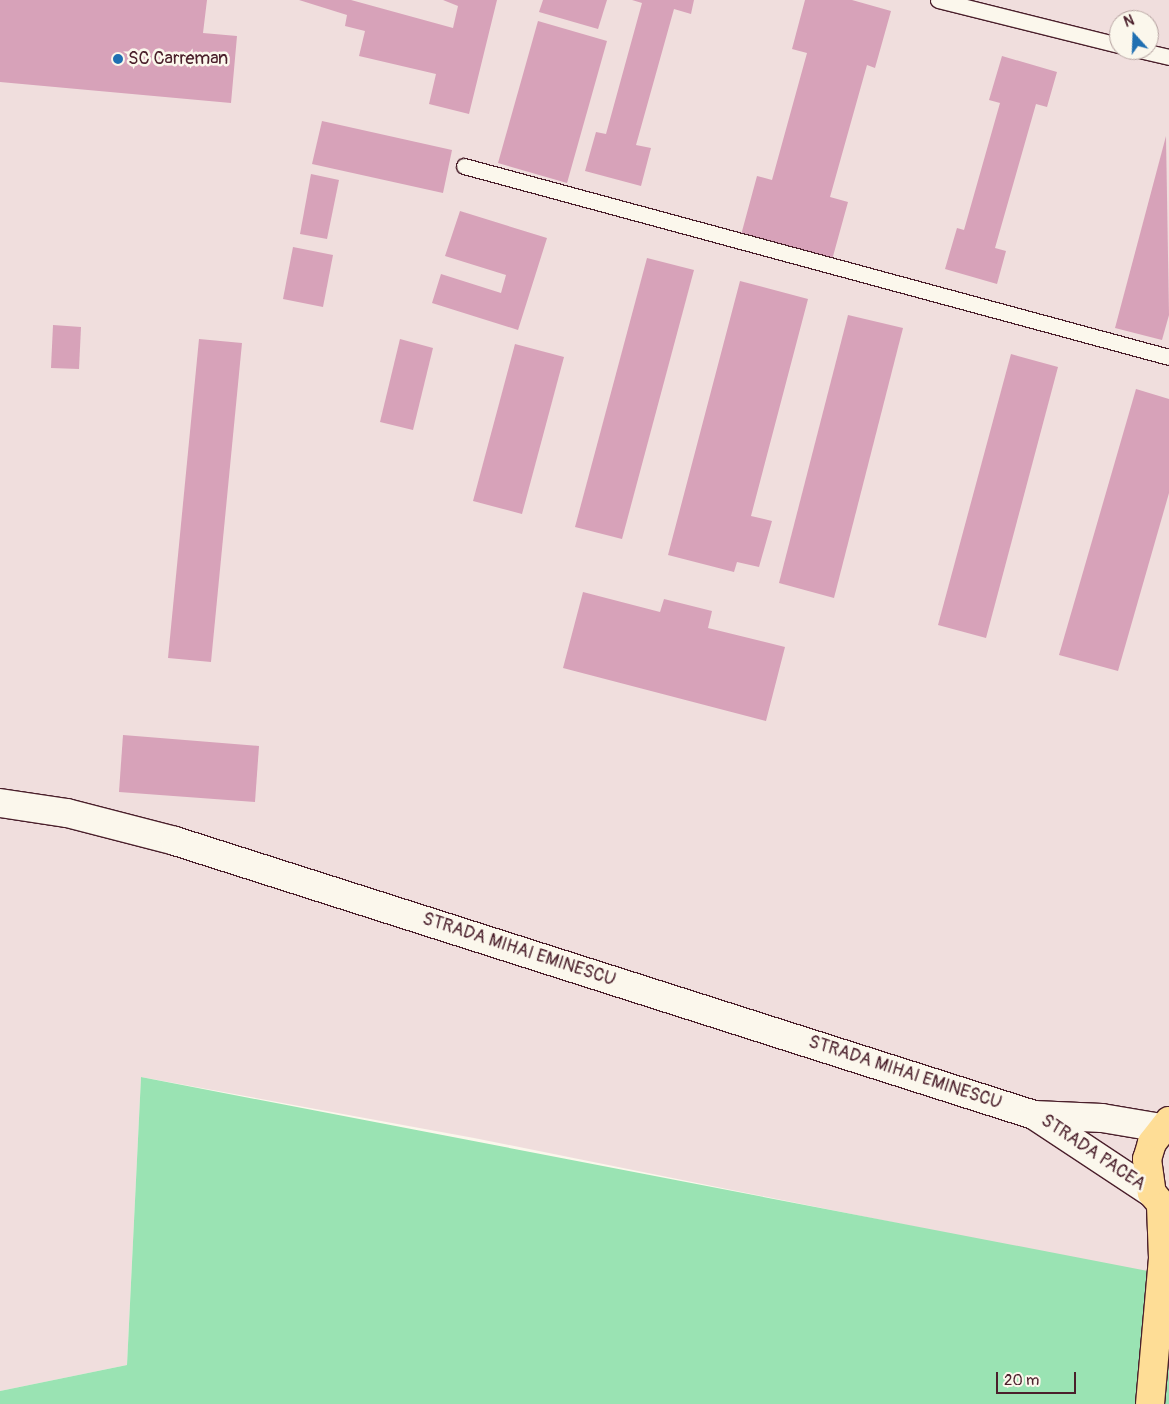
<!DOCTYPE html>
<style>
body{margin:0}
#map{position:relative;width:1169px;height:1404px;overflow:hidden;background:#fbf7ec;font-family:Pangolin,sans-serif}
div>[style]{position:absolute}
.built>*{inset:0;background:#f0dedd}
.green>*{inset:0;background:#9ae3b3}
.building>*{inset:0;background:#d7a2b9}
.roads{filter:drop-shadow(1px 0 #4a1f2b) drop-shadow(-1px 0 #4a1f2b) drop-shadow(0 1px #4a1f2b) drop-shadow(0 -1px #4a1f2b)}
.lane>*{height:15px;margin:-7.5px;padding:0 7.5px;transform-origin:7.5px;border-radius:7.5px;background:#fbf7ec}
.secondary>*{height:28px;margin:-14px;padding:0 14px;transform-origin:14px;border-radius:14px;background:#fbf7ec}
.highway>*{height:28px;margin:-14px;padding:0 14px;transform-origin:14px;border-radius:14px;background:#fedd96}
.dots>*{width:14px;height:14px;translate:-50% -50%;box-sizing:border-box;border:2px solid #fbf7ec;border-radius:50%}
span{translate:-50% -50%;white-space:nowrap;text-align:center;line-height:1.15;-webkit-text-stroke:5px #fbf7ec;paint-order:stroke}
.poi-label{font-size:18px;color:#4a1f2b}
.left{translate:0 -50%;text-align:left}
.street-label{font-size:18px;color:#4a1f2b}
.north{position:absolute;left:1109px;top:10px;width:50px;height:50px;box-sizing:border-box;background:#fbf7ec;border:1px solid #b4a19f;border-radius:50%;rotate:340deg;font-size:14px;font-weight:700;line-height:20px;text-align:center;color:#4a1f2b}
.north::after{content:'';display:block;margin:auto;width:18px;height:22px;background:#1f6fb2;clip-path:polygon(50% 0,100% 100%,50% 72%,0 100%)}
.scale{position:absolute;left:996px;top:1372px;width:80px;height:22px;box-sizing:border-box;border:2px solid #4a1f2b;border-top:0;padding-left:6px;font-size:15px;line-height:18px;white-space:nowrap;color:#4a1f2b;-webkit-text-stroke:4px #fbf7ec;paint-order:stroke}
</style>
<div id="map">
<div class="built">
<div style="clip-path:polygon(evenodd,0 0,1169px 0,1169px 1278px,474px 1138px,141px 1077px,127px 1365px,0 1391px,0 0,1119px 20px,1149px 20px,1149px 50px,1119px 50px,1119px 20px)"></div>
</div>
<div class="green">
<div style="clip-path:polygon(141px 1077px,1153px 1272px,1169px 1278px,1169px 1404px,0 1404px,0 1391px,127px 1365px)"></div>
</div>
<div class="building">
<div style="clip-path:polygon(0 0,207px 0,203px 33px,237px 36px,231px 103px,0 82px)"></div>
<div style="clip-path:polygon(299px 0,351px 0,453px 28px,458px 6px,443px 0,497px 0,469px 114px,429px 104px,436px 74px,359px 56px,365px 31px,345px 26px,347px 15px)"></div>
<div style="clip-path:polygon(543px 0,607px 0,598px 29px,539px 12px)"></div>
<div style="clip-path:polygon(632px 0,694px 0,691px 14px,674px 9px,636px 145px,651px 148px,641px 186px,585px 171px,596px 132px,606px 134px,642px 3px)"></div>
<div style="clip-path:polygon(805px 0,852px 0,891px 11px,875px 68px,867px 65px,830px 197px,848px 202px,832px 260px,741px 235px,757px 176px,772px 180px,807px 53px,792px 49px)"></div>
<div style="clip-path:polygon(538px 21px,607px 41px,567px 183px,498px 163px)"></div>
<div style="clip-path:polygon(1002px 56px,1057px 72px,1047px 107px,1036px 104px,995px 248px,1006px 251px,997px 284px,945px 269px,957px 228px,964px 230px,1000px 103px,989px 100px)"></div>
<div style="clip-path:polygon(322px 121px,452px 150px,443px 193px,312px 164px)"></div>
<div style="clip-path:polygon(1166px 136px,1169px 315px,1162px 340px,1115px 328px)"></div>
<div style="clip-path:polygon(311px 174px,339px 180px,327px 239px,300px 234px)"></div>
<div style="clip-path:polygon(460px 211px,547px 238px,518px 330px,432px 303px,441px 274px,501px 293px,506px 275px,445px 256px)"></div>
<div style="clip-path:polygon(293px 247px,333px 255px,323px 307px,283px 299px)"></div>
<div style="clip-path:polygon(647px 258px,694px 270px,622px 539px,575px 527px)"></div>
<div style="clip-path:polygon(740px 281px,808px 299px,751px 516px,772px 521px,759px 567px,737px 562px,734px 572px,668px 555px)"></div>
<div style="clip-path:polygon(848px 315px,903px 328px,834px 598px,779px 583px)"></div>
<div style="clip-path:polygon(53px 325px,81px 327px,79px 369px,51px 368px)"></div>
<div style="clip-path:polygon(199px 339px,242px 343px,211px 662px,168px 658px)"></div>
<div style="clip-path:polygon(400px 339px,433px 348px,413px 430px,380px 422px)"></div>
<div style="clip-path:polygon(515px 344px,564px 357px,522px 514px,473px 501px)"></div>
<div style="clip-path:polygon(1011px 354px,1058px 367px,986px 638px,938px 625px)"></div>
<div style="clip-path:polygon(1136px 389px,1169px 399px,1169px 493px,1118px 671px,1059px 655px)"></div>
<div style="clip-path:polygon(583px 592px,660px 612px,664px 599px,712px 611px,708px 628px,785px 647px,766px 721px,563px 668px)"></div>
<div style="clip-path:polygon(123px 735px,259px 746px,255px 802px,119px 792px)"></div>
</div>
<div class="roads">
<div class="lane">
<div style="left:938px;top:0;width:187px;rotate:14deg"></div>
<div style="left:1139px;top:50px;width:31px;rotate:13deg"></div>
<div style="left:464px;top:166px;width:730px;rotate:15.16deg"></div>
</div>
<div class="secondary">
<div style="left:0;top:803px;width:68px;rotate:8.5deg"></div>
<div style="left:67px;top:813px;width:112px;rotate:14.5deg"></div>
<div style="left:175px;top:841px;width:902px;rotate:17.69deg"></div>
<div style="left:1034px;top:1115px;width:68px;rotate:2.5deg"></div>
<div style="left:1102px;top:1118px;width:60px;rotate:9.6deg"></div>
<div style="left:1034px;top:1115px;width:141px;rotate:33.5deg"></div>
</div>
<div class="highway">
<div style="left:1169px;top:1121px;width:28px;rotate:128deg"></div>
<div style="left:1152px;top:1143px;width:17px;rotate:107deg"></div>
<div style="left:1147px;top:1159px;width:34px;rotate:82deg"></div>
<div style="left:1152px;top:1193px;width:26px;rotate:50deg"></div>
<div style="left:1150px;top:1404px;width:147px;rotate:-84.9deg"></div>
<div style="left:1163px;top:1258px;width:51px;rotate:-92.2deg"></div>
</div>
</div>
<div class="dots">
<div style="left:118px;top:59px;background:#1f6fb2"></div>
</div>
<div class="poi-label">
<span class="left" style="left:128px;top:59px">SC Carreman</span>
</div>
<div class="street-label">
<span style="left:519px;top:950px;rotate:18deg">STRADA MIHAI EMINESCU</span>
<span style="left:905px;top:1073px;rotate:18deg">STRADA MIHAI EMINESCU</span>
<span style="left:1093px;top:1153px;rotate:34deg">STRADA PACEA</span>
</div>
<div class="north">N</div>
<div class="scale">20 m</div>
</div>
